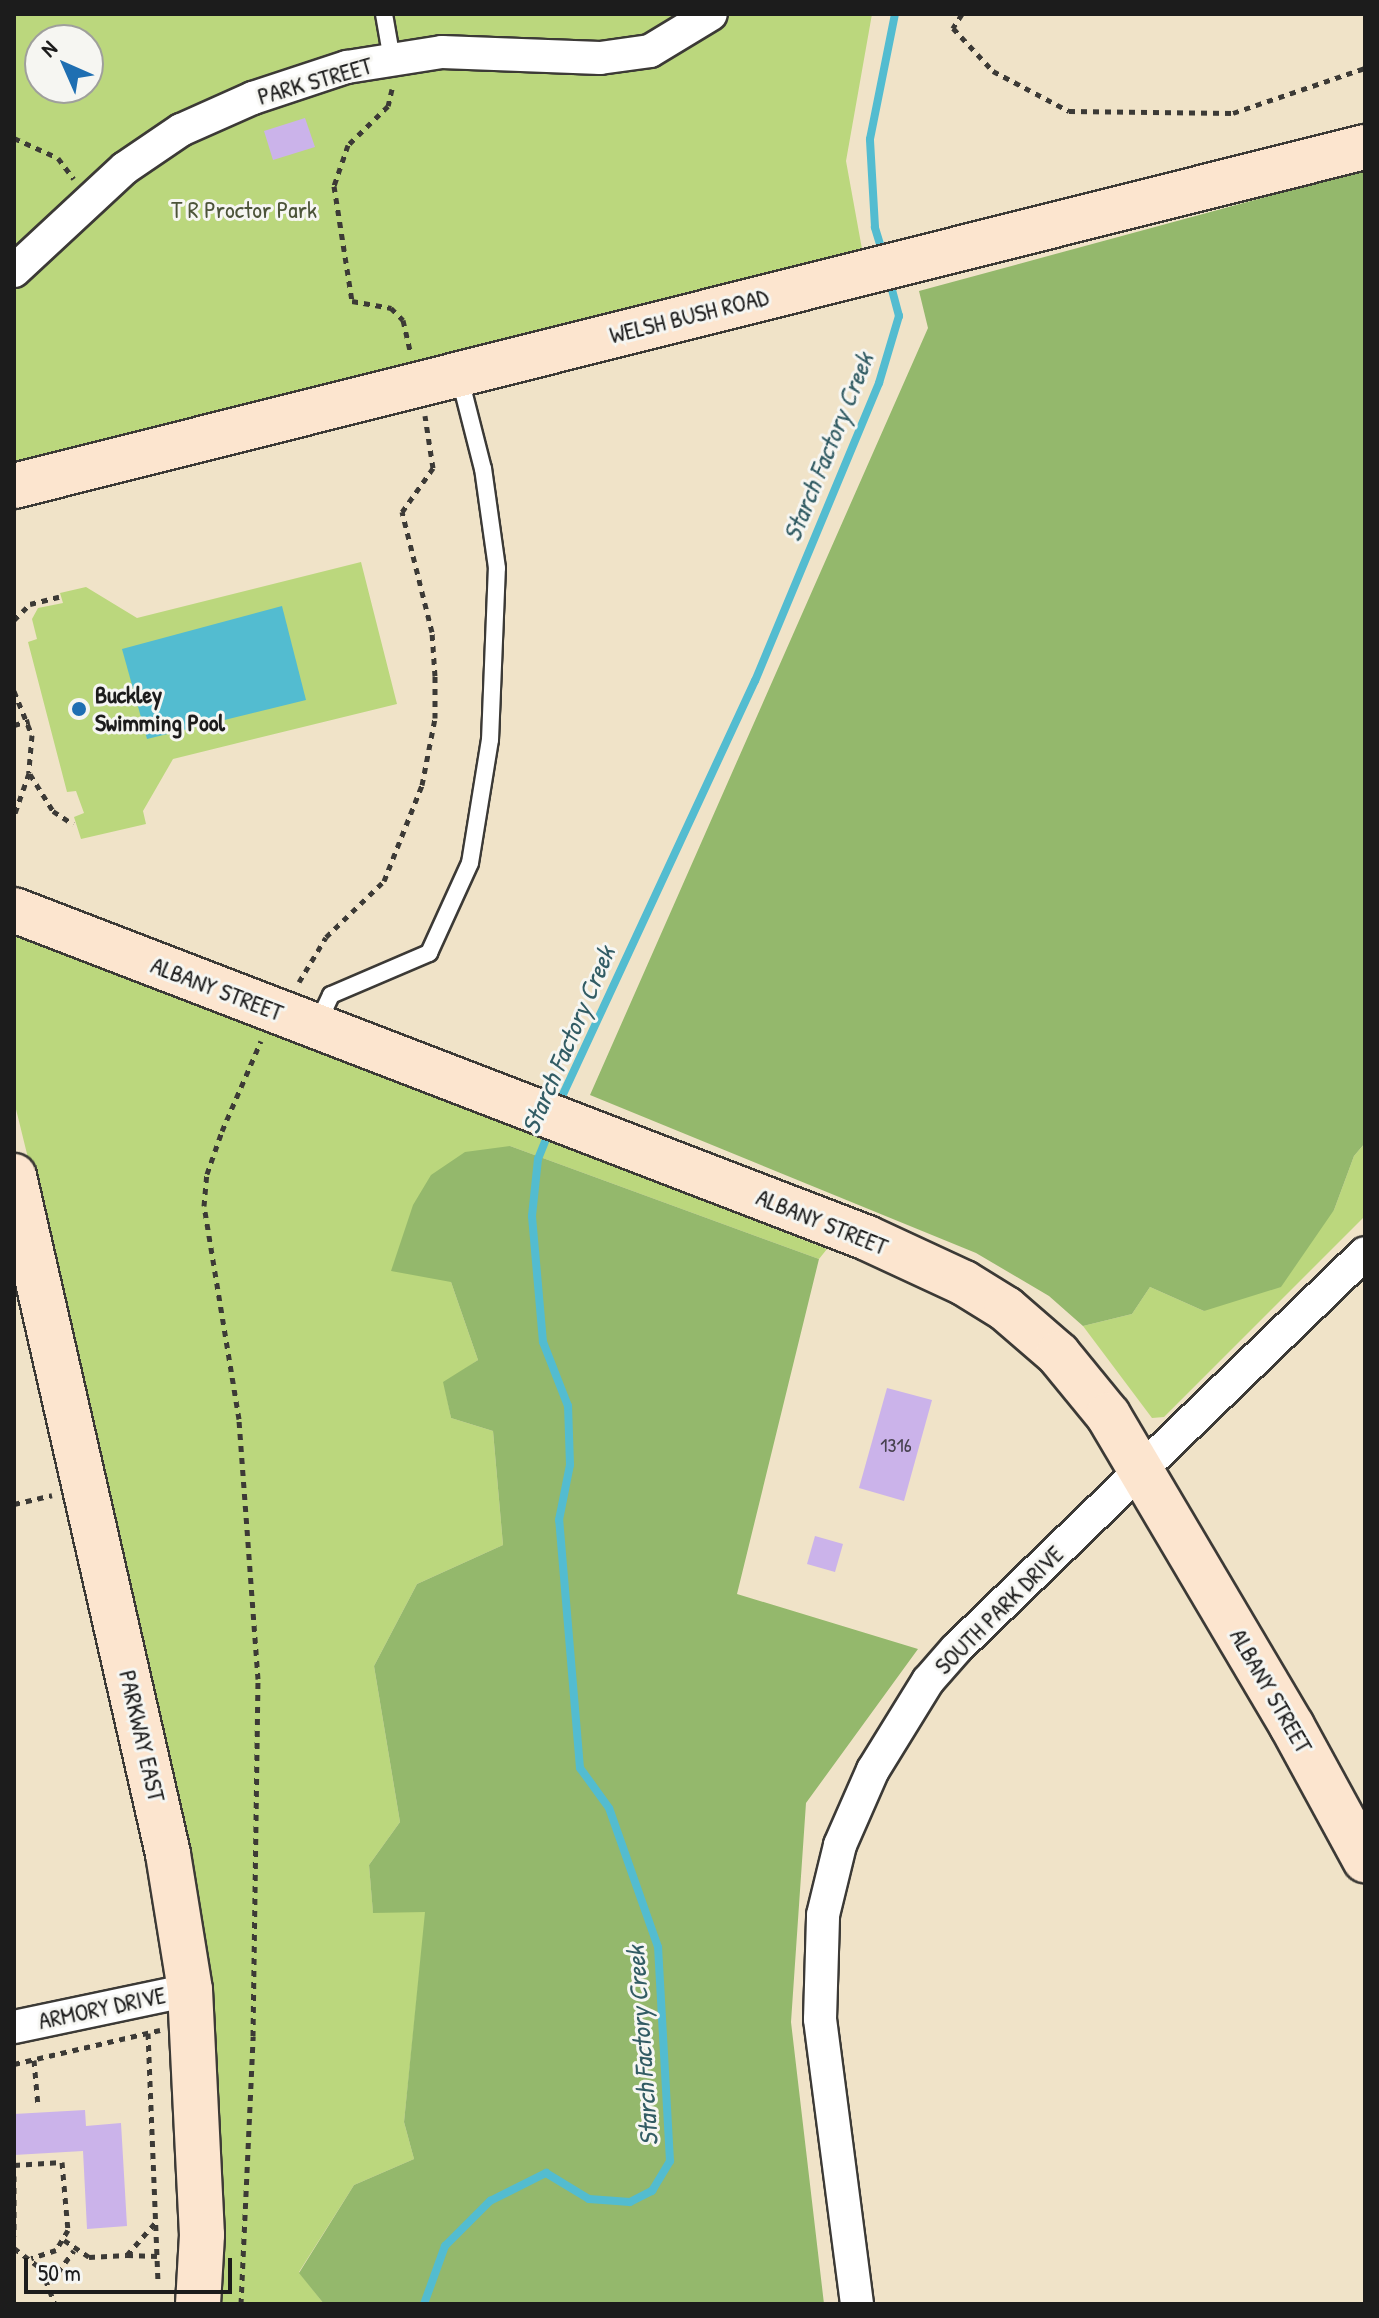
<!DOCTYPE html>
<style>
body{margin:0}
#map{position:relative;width:1379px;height:2318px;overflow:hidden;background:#f0e3c8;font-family:"Patrick Hand",sans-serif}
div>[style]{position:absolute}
.green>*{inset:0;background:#bbd77d}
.forest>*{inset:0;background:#94b86c}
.water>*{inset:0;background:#53bcd0}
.stream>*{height:8px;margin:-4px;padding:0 4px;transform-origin:4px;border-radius:4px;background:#53bcd0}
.building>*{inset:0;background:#cbb3ea}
.path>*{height:5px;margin-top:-2.5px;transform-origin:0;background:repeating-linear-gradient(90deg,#3c3a36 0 6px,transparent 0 12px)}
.roads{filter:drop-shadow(2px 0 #3c3a36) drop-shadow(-2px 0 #3c3a36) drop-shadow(0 2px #3c3a36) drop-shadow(0 -2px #3c3a36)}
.lane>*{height:16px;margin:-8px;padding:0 8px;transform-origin:8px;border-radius:8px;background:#fff}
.street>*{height:32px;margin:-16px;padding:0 16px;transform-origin:16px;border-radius:16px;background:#fff}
.secondary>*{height:44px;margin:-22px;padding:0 22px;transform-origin:22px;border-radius:22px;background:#fce5cf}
.dots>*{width:22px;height:22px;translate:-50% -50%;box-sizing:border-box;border:4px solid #f6f6f2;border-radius:50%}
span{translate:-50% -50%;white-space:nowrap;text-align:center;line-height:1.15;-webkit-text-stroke:6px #f6f6f2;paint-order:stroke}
.number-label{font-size:20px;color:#484250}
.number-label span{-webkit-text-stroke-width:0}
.street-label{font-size:24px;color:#1c1c1c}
.park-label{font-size:24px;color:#4c5439}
.poi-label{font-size:24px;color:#1c1c1c;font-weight:700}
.left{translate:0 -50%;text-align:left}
.water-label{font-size:26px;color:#325c64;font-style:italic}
.frame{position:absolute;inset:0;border:16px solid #1c1c1c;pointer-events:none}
.north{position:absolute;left:24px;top:24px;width:80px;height:80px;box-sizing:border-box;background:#f6f6f2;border:2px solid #9f9f9c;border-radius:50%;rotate:315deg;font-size:22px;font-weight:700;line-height:32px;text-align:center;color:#1c1c1c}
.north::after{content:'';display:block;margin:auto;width:28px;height:36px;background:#1f6fb2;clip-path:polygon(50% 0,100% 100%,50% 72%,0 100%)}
.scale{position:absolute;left:24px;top:2258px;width:208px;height:36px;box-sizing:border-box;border:4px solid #1c1c1c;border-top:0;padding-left:10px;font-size:24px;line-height:28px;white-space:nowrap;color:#1c1c1c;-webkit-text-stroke:6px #f6f6f2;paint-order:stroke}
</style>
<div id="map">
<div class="green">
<div style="clip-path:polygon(evenodd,14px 14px,872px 14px,846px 161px,862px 249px,843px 253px,845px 260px,14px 470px,14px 14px,40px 40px,88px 40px,88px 88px,40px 88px,40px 40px)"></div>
<div style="clip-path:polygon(361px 562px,397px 704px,173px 759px,143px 811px,146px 824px,81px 839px,74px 817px,84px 813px,76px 791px,67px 792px,28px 642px,37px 639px,32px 619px,38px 608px,63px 603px,60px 593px,86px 587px,137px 618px)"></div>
<div style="clip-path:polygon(14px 933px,827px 1249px,819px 1259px,510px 1146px,451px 1282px,478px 1360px,444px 1383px,451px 1418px,493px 1431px,503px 1545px,417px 1584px,374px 1666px,400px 1822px,369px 1865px,373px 1912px,426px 1911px,404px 2122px,414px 2159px,354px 2185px,299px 2272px,324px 2304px,218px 2304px,221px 2172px,208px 1980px,55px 1268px,14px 1101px)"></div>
<div style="clip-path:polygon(1365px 1143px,1365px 1216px,1164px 1417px,1152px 1418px,1083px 1326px,1132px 1314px,1150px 1287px,1204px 1311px,1334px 1210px,1354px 1156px)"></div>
</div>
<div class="forest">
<div style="clip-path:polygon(1365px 170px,1365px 1143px,1354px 1156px,1334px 1210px,1281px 1287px,1204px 1311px,1150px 1287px,1132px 1314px,1083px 1326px,1049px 1296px,976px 1253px,590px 1095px,928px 328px,919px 291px)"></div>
<div style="clip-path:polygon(510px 1146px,819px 1259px,737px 1594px,918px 1649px,806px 1803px,791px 2022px,824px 2304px,324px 2304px,299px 2273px,354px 2185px,414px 2159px,404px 2122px,425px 1912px,373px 1913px,369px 1865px,400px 1822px,374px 1666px,417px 1584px,503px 1545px,493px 1431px,451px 1418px,443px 1382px,478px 1360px,451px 1282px,391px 1271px,413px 1205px,431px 1175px,465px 1152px)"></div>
</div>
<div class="water">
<div style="clip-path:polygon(282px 606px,306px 700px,147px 739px,122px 649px)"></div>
</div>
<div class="stream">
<div style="left:883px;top:254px;width:28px;rotate:-107deg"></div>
<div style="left:875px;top:227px;width:88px;rotate:-93.3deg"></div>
<div style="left:870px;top:139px;width:127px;rotate:-78.7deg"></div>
<div style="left:558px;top:1105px;width:468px;rotate:-65.1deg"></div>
<div style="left:755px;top:681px;width:323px;rotate:-67.4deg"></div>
<div style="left:879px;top:383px;width:70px;rotate:-73.4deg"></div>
<div style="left:899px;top:316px;width:38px;rotate:-105deg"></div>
<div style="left:424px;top:2304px;width:62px;rotate:-70.1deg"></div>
<div style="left:445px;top:2246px;width:64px;rotate:-45deg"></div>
<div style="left:490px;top:2201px;width:63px;rotate:-26.6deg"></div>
<div style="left:546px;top:2173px;width:50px;rotate:31.2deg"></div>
<div style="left:589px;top:2199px;width:41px;rotate:4.2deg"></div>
<div style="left:630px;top:2202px;width:25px;rotate:-27deg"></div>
<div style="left:652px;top:2191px;width:35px;rotate:-59deg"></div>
<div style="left:670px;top:2161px;width:214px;rotate:-93.2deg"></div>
<div style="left:658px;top:1947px;width:147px;rotate:-109.4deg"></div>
<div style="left:609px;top:1808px;width:49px;rotate:-125.9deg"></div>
<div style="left:580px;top:1768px;width:249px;rotate:-94.8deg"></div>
<div style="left:559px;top:1520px;width:56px;rotate:-78.7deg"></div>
<div style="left:570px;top:1465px;width:59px;rotate:-91.9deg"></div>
<div style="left:568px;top:1406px;width:69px;rotate:-111.3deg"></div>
<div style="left:543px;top:1342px;width:126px;rotate:-95deg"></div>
<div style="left:532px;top:1216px;width:57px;rotate:-84deg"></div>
<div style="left:538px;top:1159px;width:32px;rotate:-68deg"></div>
</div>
<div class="building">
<div style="clip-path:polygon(305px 118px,315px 147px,273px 160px,264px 131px)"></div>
<div style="clip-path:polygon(887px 1388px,932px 1400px,904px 1501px,859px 1488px)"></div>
<div style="clip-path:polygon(815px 1536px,843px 1544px,835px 1572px,807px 1564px)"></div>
<div style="clip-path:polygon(85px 2110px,86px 2126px,121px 2123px,127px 2226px,87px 2229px,83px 2151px,14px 2155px,14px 2114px)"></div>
</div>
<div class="path">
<div style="left:962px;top:14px;width:17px;rotate:123deg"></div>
<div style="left:953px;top:28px;width:59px;rotate:47.1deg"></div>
<div style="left:993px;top:71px;width:86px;rotate:27.8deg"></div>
<div style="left:1069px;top:111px;width:164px;rotate:0.7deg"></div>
<div style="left:1233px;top:113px;width:139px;rotate:-18.8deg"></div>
<div style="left:392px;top:89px;width:17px;rotate:103deg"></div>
<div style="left:388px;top:106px;width:56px;rotate:135.7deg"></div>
<div style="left:348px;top:145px;width:43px;rotate:108.9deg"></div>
<div style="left:334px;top:186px;width:116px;rotate:81.1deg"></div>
<div style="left:352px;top:301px;width:40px;rotate:10deg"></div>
<div style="left:391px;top:308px;width:17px;rotate:45deg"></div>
<div style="left:403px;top:320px;width:32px;rotate:77deg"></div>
<div style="left:14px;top:138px;width:48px;rotate:24.4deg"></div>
<div style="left:58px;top:158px;width:26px;rotate:53deg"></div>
<div style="left:14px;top:620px;width:23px;rotate:-45deg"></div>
<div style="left:30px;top:604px;width:30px;rotate:-14deg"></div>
<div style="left:14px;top:691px;width:48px;rotate:67.8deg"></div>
<div style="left:32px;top:735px;width:38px;rotate:95deg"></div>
<div style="left:29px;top:773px;width:46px;rotate:109.2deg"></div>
<div style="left:14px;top:725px;width:16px;rotate:-15deg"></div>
<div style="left:30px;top:774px;width:44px;rotate:58.1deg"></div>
<div style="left:53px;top:811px;width:24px;rotate:33deg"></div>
<div style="left:299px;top:982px;width:52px;rotate:-59deg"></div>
<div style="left:326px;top:937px;width:81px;rotate:-44deg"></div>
<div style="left:384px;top:881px;width:103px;rotate:-68.4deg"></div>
<div style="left:422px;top:785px;width:68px;rotate:-79deg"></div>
<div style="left:435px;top:718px;width:42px;rotate:-90deg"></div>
<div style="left:435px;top:676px;width:44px;rotate:-93.9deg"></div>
<div style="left:432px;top:632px;width:124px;rotate:-104deg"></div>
<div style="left:402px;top:512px;width:54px;rotate:-54.8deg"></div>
<div style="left:433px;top:468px;width:53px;rotate:-98.7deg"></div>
<div style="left:14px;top:1504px;width:39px;rotate:-13deg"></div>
<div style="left:148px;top:2033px;width:248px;rotate:87.7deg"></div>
<div style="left:34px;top:2060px;width:46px;rotate:85deg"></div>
<div style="left:14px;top:2064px;width:150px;rotate:-13.1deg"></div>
<div style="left:14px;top:2165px;width:48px;rotate:-3.6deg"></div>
<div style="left:62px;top:2162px;width:68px;rotate:85deg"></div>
<div style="left:68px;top:2230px;width:23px;rotate:121deg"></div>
<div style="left:56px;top:2250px;width:26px;rotate:162deg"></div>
<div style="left:14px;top:2176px;width:60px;rotate:90deg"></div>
<div style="left:64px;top:2240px;width:30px;rotate:34deg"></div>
<div style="left:89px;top:2257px;width:38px;rotate:-3deg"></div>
<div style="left:127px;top:2255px;width:43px;rotate:-48.8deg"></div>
<div style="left:14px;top:2248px;width:34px;rotate:37deg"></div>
<div style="left:41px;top:2268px;width:39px;rotate:69deg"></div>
<div style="left:127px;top:2255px;width:30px;rotate:2deg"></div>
<div style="left:51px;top:2282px;width:39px;rotate:-54deg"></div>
<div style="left:241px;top:2304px;width:268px;rotate:-87.4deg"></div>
<div style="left:253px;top:2036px;width:357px;rotate:-89.2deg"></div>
<div style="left:258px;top:1679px;width:261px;rotate:-94.2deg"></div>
<div style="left:239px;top:1419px;width:216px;rotate:-99.3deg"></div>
<div style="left:204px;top:1206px;width:32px;rotate:-85deg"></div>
<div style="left:207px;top:1174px;width:46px;rotate:-70.8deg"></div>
<div style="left:222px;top:1131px;width:98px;rotate:-66.6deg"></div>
</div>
<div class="roads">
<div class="lane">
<div style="left:384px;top:14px;width:47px;rotate:80.1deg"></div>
<div style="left:317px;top:1025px;width:33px;rotate:-65deg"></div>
<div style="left:331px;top:995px;width:107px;rotate:-23.2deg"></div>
<div style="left:429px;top:953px;width:99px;rotate:-65.5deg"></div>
<div style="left:470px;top:863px;width:125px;rotate:-80.8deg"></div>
<div style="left:490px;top:740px;width:172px;rotate:-87.7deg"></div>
<div style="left:497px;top:568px;width:100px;rotate:-98deg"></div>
<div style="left:483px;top:469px;width:97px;rotate:-104.3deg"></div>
</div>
<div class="street">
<div style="left:14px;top:271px;width:151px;rotate:-42.9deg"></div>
<div style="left:125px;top:168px;width:68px;rotate:-34.2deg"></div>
<div style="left:181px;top:130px;width:79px;rotate:-24deg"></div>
<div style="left:253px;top:98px;width:99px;rotate:-18.3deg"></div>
<div style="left:347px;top:67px;width:96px;rotate:-9deg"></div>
<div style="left:442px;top:52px;width:158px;rotate:2.2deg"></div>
<div style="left:600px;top:58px;width:50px;rotate:-8deg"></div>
<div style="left:650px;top:51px;width:71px;rotate:-31.2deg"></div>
<div style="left:14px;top:2027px;width:180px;rotate:-11.9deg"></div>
<div style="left:857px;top:2304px;width:287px;rotate:-97.4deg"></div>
<div style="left:820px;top:2019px;width:104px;rotate:-88.3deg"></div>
<div style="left:823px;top:1915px;width:72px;rotate:-76.3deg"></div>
<div style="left:840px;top:1845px;width:82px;rotate:-66.3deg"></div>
<div style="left:873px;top:1770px;width:105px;rotate:-58.3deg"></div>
<div style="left:928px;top:1681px;width:43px;rotate:-48.8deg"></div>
<div style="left:956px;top:1649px;width:569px;rotate:-44.07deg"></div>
</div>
<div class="secondary">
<div style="left:14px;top:486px;width:1393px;rotate:-14.09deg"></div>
<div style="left:14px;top:910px;width:914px;rotate:21.03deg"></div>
<div style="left:867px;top:1238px;width:107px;rotate:24.9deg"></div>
<div style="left:964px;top:1283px;width:49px;rotate:31.8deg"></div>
<div style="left:1006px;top:1309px;width:69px;rotate:40.9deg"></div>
<div style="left:1058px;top:1354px;width:79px;rotate:50.7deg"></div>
<div style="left:1108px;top:1415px;width:361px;rotate:59.4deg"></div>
<div style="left:1292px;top:1726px;width:153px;rotate:61.4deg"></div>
<div style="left:14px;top:1176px;width:695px;rotate:77.2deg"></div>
<div style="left:168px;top:1854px;width:138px;rotate:80.8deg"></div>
<div style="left:190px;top:1990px;width:245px;rotate:87.2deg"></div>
<div style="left:202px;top:2235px;width:69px;rotate:93.3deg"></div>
</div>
</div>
<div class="dots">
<div style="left:79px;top:709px;background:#1f6fb2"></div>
</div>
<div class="number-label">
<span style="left:896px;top:1444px">1316</span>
</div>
<div class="street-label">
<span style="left:315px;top:81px;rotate:-16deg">PARK STREET</span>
<span style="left:689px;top:316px;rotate:-14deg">WELSH BUSH ROAD</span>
<span style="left:217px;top:989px;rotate:21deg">ALBANY STREET</span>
<span style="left:822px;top:1222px;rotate:22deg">ALBANY STREET</span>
<span style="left:999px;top:1610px;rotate:-45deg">SOUTH PARK DRIVE</span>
<span style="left:1271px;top:1691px;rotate:60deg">ALBANY STREET</span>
<span style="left:142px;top:1736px;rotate:77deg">PARKWAY EAST</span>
<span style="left:102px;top:2008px;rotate:-12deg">ARMORY DRIVE</span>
</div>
<div class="park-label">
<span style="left:244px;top:210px">T R Proctor Park</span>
</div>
<div class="poi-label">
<span class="left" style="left:95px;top:709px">Buckley<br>Swimming Pool</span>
</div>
<div class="water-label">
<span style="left:828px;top:447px;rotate:-68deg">Starch Factory Creek</span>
<span style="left:568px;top:1040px;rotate:-67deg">Starch Factory Creek</span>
<span style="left:642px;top:2046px;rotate:-94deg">Starch Factory Creek</span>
</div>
<div class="frame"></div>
<div class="north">N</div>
<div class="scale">50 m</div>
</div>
